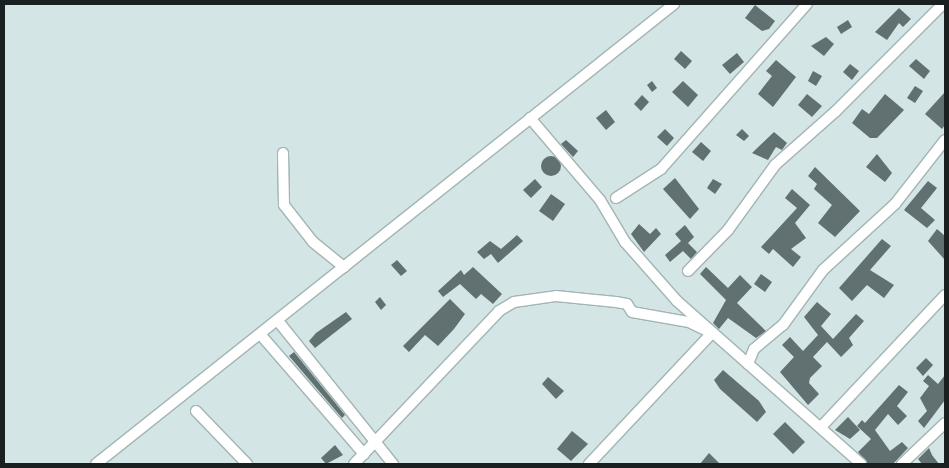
<!DOCTYPE html>
<style>
body{margin:0}
#map{position:relative;width:949px;height:468px;overflow:hidden;background:#d3e5e4;font-family:"Exo 2",sans-serif}
div>[style]{position:absolute}
.building>*{inset:0;background:#617070}
.round{border-radius:50%}
.roads{filter:drop-shadow(1px 0 #a3b4b4) drop-shadow(-1px 0 #a3b4b4) drop-shadow(0 1px #a3b4b4) drop-shadow(0 -1px #a3b4b4)}
.minor>*{height:10px;margin:-5px;padding:0 5px;transform-origin:5px;border-radius:5px;background:#fff}
span{translate:-50% -50%;white-space:nowrap;text-align:center;line-height:1.15;-webkit-text-stroke:5px #e0f2f2;paint-order:stroke}
.frame{position:absolute;inset:0;border:5px solid #1a2020;pointer-events:none}
</style>
<div id="map">
<div class="building">
<div style="clip-path:polygon(755px 5px,775px 21px,769px 29px,762px 31px,745px 18px)"></div>
<div style="clip-path:polygon(899px 8px,911px 19px,903px 27px,899px 23px,887px 40px,875px 32px)"></div>
<div style="clip-path:polygon(848px 20px,852px 27px,841px 34px,837px 27px)"></div>
<div style="clip-path:polygon(826px 37px,834px 44px,824px 56px,811px 46px)"></div>
<div style="clip-path:polygon(681px 51px,692px 61px,685px 69px,674px 59px)"></div>
<div style="clip-path:polygon(737px 53px,744px 62px,730px 74px,722px 65px)"></div>
<div style="clip-path:polygon(916px 59px,930px 71px,924px 79px,909px 66px)"></div>
<div style="clip-path:polygon(776px 60px,796px 77px,773px 107px,758px 94px,772px 76px,766px 71px)"></div>
<div style="clip-path:polygon(850px 64px,859px 71px,852px 80px,843px 72px)"></div>
<div style="clip-path:polygon(813px 71px,822px 76px,816px 86px,808px 81px)"></div>
<div style="clip-path:polygon(652px 81px,657px 88px,652px 92px,647px 85px)"></div>
<div style="clip-path:polygon(683px 81px,698px 95px,688px 107px,672px 92px)"></div>
<div style="clip-path:polygon(915px 86px,923px 91px,915px 103px,907px 98px)"></div>
<div style="clip-path:polygon(945px 92px,945px 125px,942px 129px,925px 114px)"></div>
<div style="clip-path:polygon(807px 94px,822px 106px,812px 117px,798px 105px)"></div>
<div style="clip-path:polygon(885px 94px,904px 110px,877px 138px,870px 138px,852px 123px,862px 109px,869px 114px)"></div>
<div style="clip-path:polygon(642px 95px,649px 102px,641px 111px,634px 104px)"></div>
<div style="clip-path:polygon(606px 110px,615px 122px,606px 130px,596px 118px)"></div>
<div style="clip-path:polygon(665px 129px,674px 138px,667px 146px,657px 137px)"></div>
<div style="clip-path:polygon(742px 129px,749px 136px,744px 141px,736px 135px)"></div>
<div style="clip-path:polygon(774px 132px,787px 143px,782px 150px,776px 147px,768px 160px,752px 153px)"></div>
<div style="clip-path:polygon(566px 140px,578px 151px,573px 157px,561px 144px)"></div>
<div style="clip-path:polygon(701px 142px,711px 151px,703px 161px,692px 152px)"></div>
<div style="clip-path:polygon(877px 154px,892px 173px,885px 182px,866px 167px)"></div>
<div class="round" style="left:541px;top:156px;width:20px;height:20px"></div>
<div style="clip-path:polygon(815px 167px,860px 211px,835px 237px,818px 223px,832px 205px,814px 189px,817px 184px,808px 176px)"></div>
<div style="clip-path:polygon(675px 178px,699px 209px,690px 219px,663px 189px)"></div>
<div style="clip-path:polygon(535px 179px,542px 187px,531px 198px,523px 190px)"></div>
<div style="clip-path:polygon(713px 179px,722px 184px,715px 194px,707px 188px)"></div>
<div style="clip-path:polygon(928px 181px,937px 188px,921px 208px,935px 220px,927px 228px,904px 210px)"></div>
<div style="clip-path:polygon(792px 189px,810px 205px,795px 223px,806px 238px,791px 249px,801px 257px,793px 267px,773px 249px,769px 254px,761px 247px,797px 208px,785px 198px)"></div>
<div style="clip-path:polygon(551px 194px,565px 204px,553px 221px,539px 211px)"></div>
<div style="clip-path:polygon(639px 224px,650px 234px,656px 228px,661px 234px,644px 252px,631px 234px)"></div>
<div style="clip-path:polygon(685px 225px,694px 237px,688px 243px,697px 252px,691px 259px,683px 251px,670px 262px,665px 255px,681px 241px,675px 234px)"></div>
<div style="clip-path:polygon(937px 229px,945px 236px,945px 260px,928px 241px)"></div>
<div style="clip-path:polygon(517px 235px,523px 241px,498px 263px,491px 254px,484px 259px,477px 252px,490px 241px,501px 249px)"></div>
<div style="clip-path:polygon(882px 239px,891px 246px,870px 270px,894px 285px,884px 298px,867px 285px,852px 301px,839px 288px)"></div>
<div style="clip-path:polygon(397px 260px,407px 271px,401px 276px,391px 265px)"></div>
<div style="clip-path:polygon(473px 267px,502px 294px,493px 304px,481px 294px,476px 299px,460px 284px,443px 297px,438px 291px,461px 270px,464px 275px)"></div>
<div style="clip-path:polygon(706px 267px,728px 288px,740px 275px,752px 287px,737px 303px,766px 331px,756px 338px,728px 318px,719px 329px,713px 323px,726px 300px,700px 274px)"></div>
<div style="clip-path:polygon(761px 274px,772px 282px,765px 292px,754px 284px)"></div>
<div style="clip-path:polygon(380px 297px,386px 305px,381px 310px,375px 302px)"></div>
<div style="clip-path:polygon(450px 299px,465px 314px,454px 329px,438px 346px,425px 335px,409px 352px,403px 346px)"></div>
<div style="clip-path:polygon(817px 302px,831px 314px,821px 326px,833px 339px,856px 314px,864px 321px,849px 338px,853px 345px,841px 357px,827px 342px,813px 357px,822px 366px,810px 378px,809px 383px,819px 394px,808px 405px,780px 372px,794px 357px,782px 345px,790px 337px,803px 351px,818px 335px,804px 317px)"></div>
<div style="clip-path:polygon(346px 312px,352px 319px,315px 348px,309px 341px,316px 333px)"></div>
<div style="clip-path:polygon(294px 352px,345px 415px,342px 418px,289px 356px)"></div>
<div style="clip-path:polygon(926px 358px,933px 365px,923px 376px,916px 368px)"></div>
<div style="clip-path:polygon(723px 370px,759px 401px,766px 412px,757px 422px,720px 389px,714px 380px)"></div>
<div style="clip-path:polygon(928px 375px,938px 384px,945px 375px,945px 400px,924px 428px,918px 421px,927px 411px,920px 398px,929px 386px,923px 381px)"></div>
<div style="clip-path:polygon(548px 377px,564px 391px,556px 399px,542px 384px)"></div>
<div style="clip-path:polygon(899px 385px,908px 392px,897px 406px,907px 416px,898px 425px,888px 414px,875px 430px,890px 451px,902px 442px,908px 448px,893px 464px,868px 464px,858px 452px,871px 439px,857px 426px,862px 420px,865px 423px)"></div>
<div style="clip-path:polygon(848px 417px,860px 430px,850px 439px,835px 430px)"></div>
<div style="clip-path:polygon(785px 422px,805px 442px,793px 454px,773px 434px)"></div>
<div style="clip-path:polygon(572px 431px,588px 444px,571px 461px,557px 449px)"></div>
<div style="clip-path:polygon(335px 445px,343px 455px,326px 464px,321px 458px)"></div>
<div style="clip-path:polygon(929px 448px,932px 455px,939px 464px,922px 464px,918px 459px)"></div>
<div style="clip-path:polygon(709px 453px,720px 464px,700px 464px)"></div>
</div>
<div class="roads">
<div class="minor">
<div style="left:530px;top:118px;width:108px;rotate:49.5deg"></div>
<div style="left:600px;top:200px;width:49px;rotate:59.2deg"></div>
<div style="left:625px;top:242px;width:79px;rotate:48.6deg"></div>
<div style="left:677px;top:301px;width:246px;rotate:41.5deg"></div>
<div style="left:283px;top:153px;width:52px;rotate:88.9deg"></div>
<div style="left:284px;top:205px;width:47px;rotate:51.9deg"></div>
<div style="left:313px;top:242px;width:40px;rotate:39deg"></div>
<div style="left:616px;top:198px;width:54px;rotate:-32.8deg"></div>
<div style="left:661px;top:169px;width:220px;rotate:-48.5deg"></div>
<div style="left:688px;top:271px;width:57px;rotate:-45.7deg"></div>
<div style="left:728px;top:230px;width:80px;rotate:-54.1deg"></div>
<div style="left:775px;top:165px;width:81px;rotate:-41.5deg"></div>
<div style="left:836px;top:111px;width:151px;rotate:-45deg"></div>
<div style="left:278px;top:321px;width:184px;rotate:51.2deg"></div>
<div style="left:260px;top:334px;width:159px;rotate:49.1deg"></div>
<div style="left:748px;top:364px;width:16px;rotate:-68deg"></div>
<div style="left:754px;top:349px;width:38px;rotate:-40deg"></div>
<div style="left:783px;top:325px;width:68px;rotate:-54deg"></div>
<div style="left:823px;top:270px;width:98px;rotate:-42.5deg"></div>
<div style="left:895px;top:204px;width:81px;rotate:-52deg"></div>
<div style="left:196px;top:411px;width:74px;rotate:46.1deg"></div>
<div style="left:821px;top:427px;width:181px;rotate:-46.8deg"></div>
<div style="left:96px;top:464px;width:739px;rotate:-38.51deg"></div>
<div style="left:354px;top:464px;width:211px;rotate:-46.5deg"></div>
<div style="left:499px;top:311px;width:17px;rotate:-31deg"></div>
<div style="left:514px;top:302px;width:42px;rotate:-8.1deg"></div>
<div style="left:556px;top:296px;width:60px;rotate:5.7deg"></div>
<div style="left:616px;top:302px;width:11px;rotate:10deg"></div>
<div style="left:627px;top:304px;width:9px;rotate:58deg"></div>
<div style="left:632px;top:312px;width:58px;rotate:10deg"></div>
<div style="left:689px;top:322px;width:25px;rotate:26deg"></div>
<div style="left:712px;top:333px;width:180px;rotate:133.2deg"></div>
<div style="left:902px;top:464px;width:59px;rotate:-43.6deg"></div>
</div>
</div>
<div class="frame"></div>
</div>
